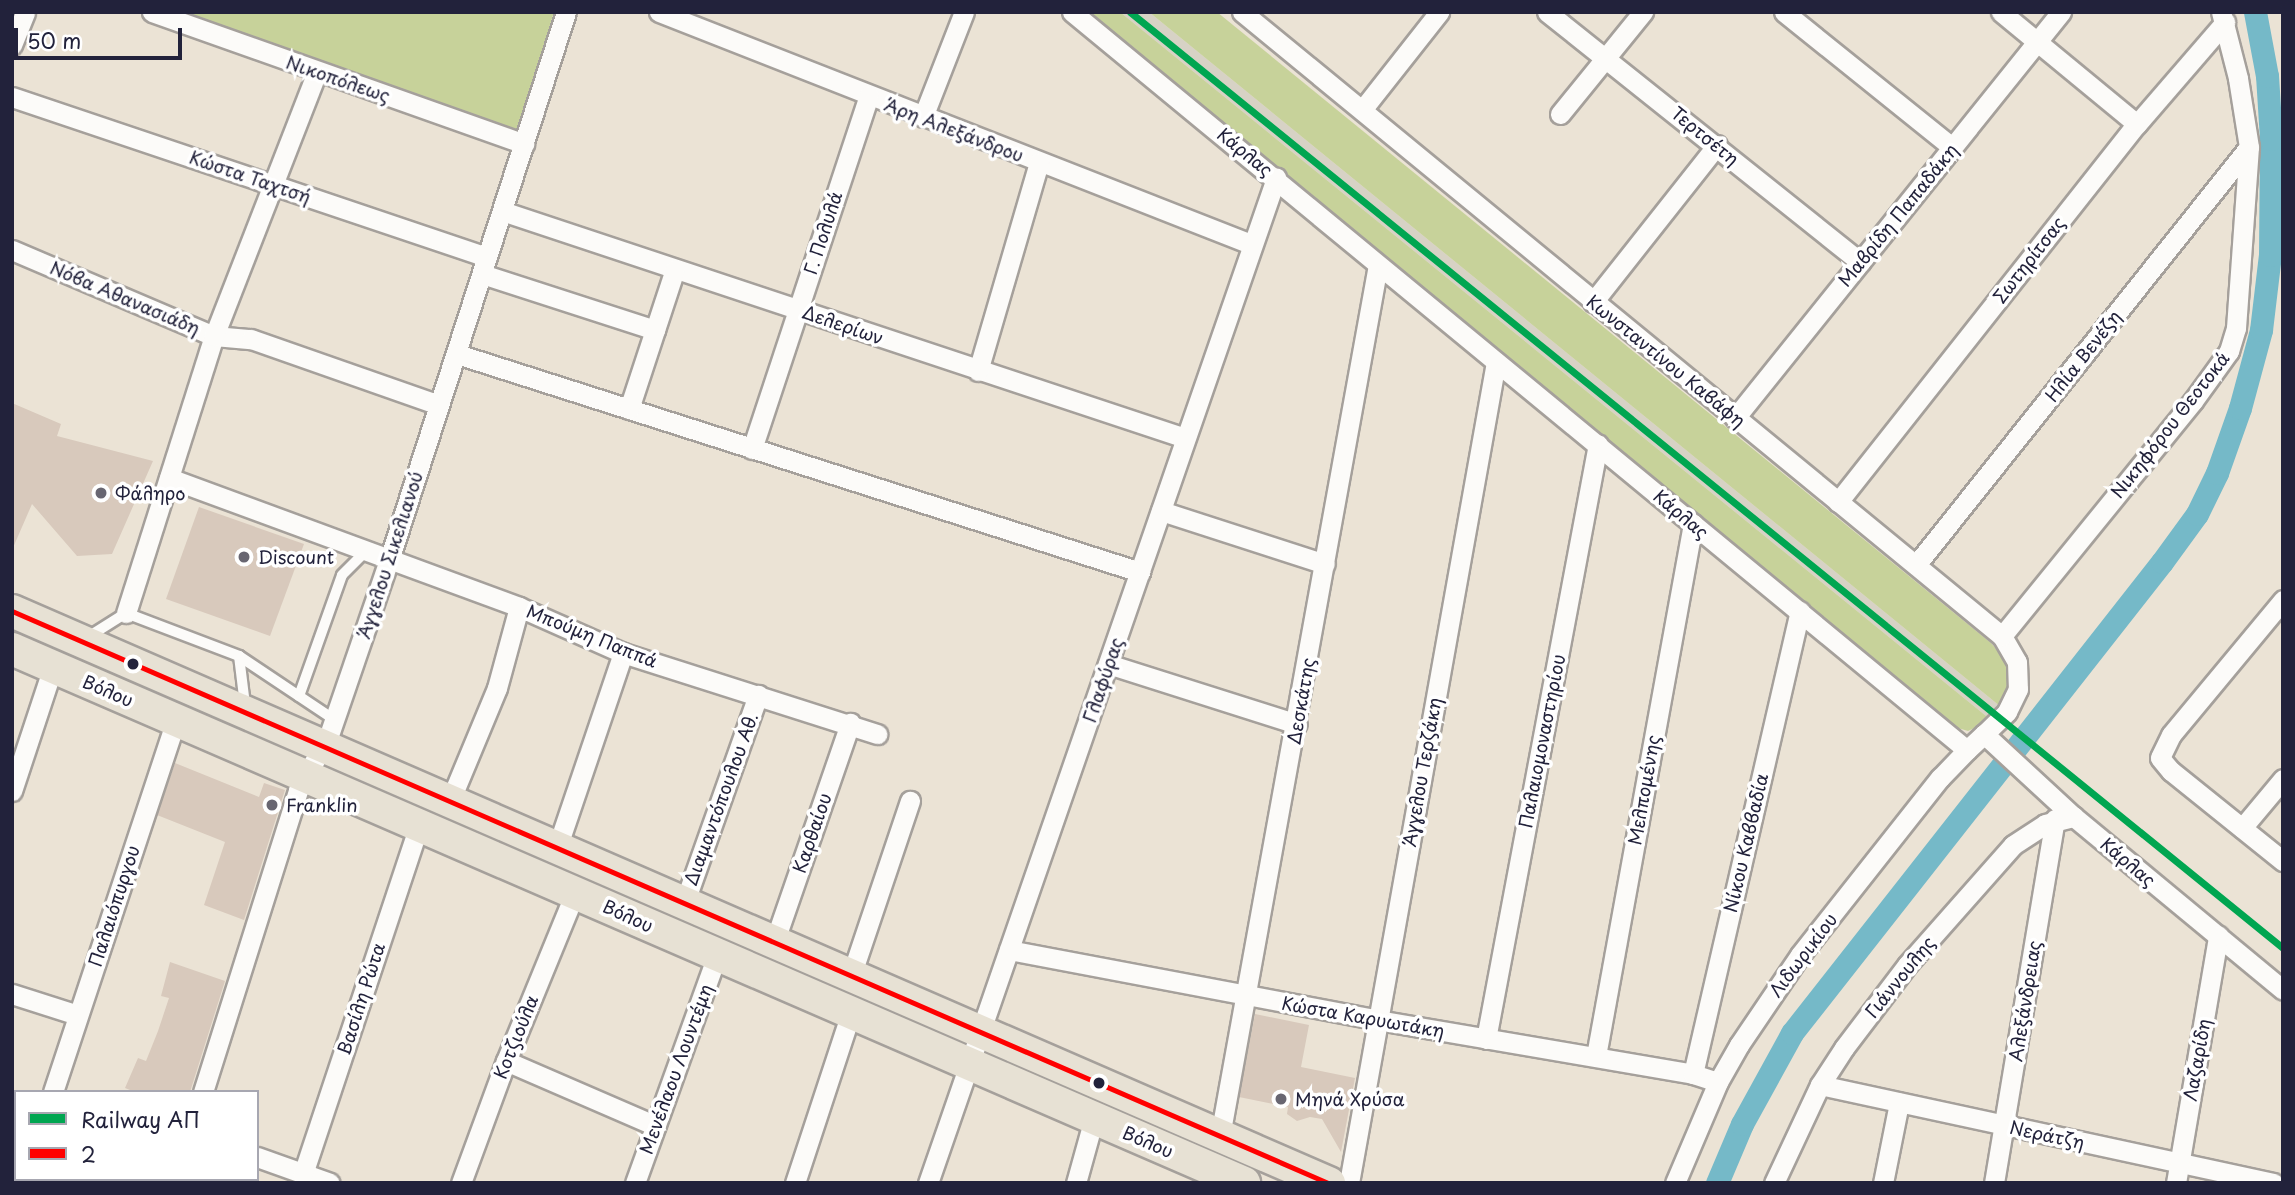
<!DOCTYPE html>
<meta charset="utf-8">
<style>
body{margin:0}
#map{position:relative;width:2295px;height:1195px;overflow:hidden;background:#ebe3d5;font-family:"Playpen Sans",sans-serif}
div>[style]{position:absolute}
.industrial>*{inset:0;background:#d7d2c5}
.green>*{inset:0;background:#c7d29a}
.canal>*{height:23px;margin:-11.5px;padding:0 11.5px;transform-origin:11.5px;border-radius:11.5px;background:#75b9c8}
.building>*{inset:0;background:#d8c9bc}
.roads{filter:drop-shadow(2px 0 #a5a09b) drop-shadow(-2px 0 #a5a09b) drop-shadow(0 2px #a5a09b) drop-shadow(0 -2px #a5a09b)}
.service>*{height:10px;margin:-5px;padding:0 5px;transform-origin:5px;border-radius:5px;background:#fcfbf9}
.minor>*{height:19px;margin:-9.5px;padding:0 9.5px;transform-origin:9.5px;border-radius:9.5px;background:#fcfbf9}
.primary>*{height:32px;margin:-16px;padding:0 16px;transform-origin:16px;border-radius:16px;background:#e7e1d4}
.bus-1>*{height:5px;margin:-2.5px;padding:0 2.5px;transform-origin:2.5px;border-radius:2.5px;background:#f00}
.rail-1>*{height:7px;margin:-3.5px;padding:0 3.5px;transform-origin:3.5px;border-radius:3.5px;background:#00a651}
.dots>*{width:19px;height:19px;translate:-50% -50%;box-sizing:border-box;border:4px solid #fff;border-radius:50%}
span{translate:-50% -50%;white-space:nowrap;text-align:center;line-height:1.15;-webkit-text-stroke:7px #fff;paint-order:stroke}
.street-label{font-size:18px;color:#22223b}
.poi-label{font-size:18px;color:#22223b}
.left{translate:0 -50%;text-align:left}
.frame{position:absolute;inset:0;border:14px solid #22223b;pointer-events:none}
.legend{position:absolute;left:14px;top:1090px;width:245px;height:91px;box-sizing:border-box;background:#fff;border:2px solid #a7a7b1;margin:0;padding:9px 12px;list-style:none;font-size:21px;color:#22223b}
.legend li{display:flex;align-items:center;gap:14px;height:35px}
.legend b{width:35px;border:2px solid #a7a7b1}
.scale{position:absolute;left:14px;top:28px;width:168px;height:32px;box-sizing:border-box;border:4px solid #22223b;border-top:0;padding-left:9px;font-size:21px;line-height:24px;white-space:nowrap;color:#22223b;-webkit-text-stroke:5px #fff;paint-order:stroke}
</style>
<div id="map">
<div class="industrial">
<div style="clip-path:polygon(1120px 12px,1149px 12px,2001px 707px,1991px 720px)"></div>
</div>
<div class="green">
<div style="clip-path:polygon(192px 12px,554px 12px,518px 131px,191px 15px)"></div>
<div style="clip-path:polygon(1082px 12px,1120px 12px,1991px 720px,1968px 731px,1948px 725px)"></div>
<div style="clip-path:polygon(1149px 12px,1217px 12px,1991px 643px,2007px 661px,2010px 673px,2010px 684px,2001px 707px)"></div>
</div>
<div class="canal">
<div style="left:1717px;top:1183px;width:64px;rotate:-67deg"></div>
<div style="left:1742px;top:1124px;width:104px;rotate:-61.2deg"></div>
<div style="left:1792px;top:1033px;width:599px;rotate:-51.85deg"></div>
<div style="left:2162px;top:562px;width:59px;rotate:-53.9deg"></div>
<div style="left:2197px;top:514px;width:46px;rotate:-64deg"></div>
<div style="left:2217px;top:473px;width:69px;rotate:-70.5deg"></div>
<div style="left:2240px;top:408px;width:81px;rotate:-74.9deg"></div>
<div style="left:2261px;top:330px;width:76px;rotate:-83.2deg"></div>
<div style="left:2270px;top:255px;width:116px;rotate:-89.5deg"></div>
<div style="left:2271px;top:139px;width:63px;rotate:-93.6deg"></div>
<div style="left:2267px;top:76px;width:65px;rotate:-100.6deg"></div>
</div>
<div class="building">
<div style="clip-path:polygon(12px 403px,61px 424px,57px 436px,153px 461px,112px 554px,77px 556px,32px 504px,12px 550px)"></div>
<div style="clip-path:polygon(199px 507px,304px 544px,270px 636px,166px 599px)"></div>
<div style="clip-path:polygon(175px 763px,259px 797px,264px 783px,285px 790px,244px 920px,204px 905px,225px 842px,157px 815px)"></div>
<div style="clip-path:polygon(170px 962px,225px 981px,190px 1092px,135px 1092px,125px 1088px,138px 1058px,146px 1061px,158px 1031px,169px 998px,161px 996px)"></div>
<div style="clip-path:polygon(1255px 1014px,1309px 1025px,1301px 1067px,1355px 1078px,1341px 1152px,1322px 1119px,1310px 1117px,1297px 1121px,1287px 1114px,1288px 1107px,1239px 1097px)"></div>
</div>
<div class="roads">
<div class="service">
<div style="left:88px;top:637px;width:45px;rotate:-32.3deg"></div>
<div style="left:126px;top:613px;width:121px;rotate:20.8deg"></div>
<div style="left:239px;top:656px;width:49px;rotate:83deg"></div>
<div style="left:239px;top:656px;width:115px;rotate:33.7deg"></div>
<div style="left:299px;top:696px;width:128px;rotate:-70.4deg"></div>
<div style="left:342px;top:575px;width:34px;rotate:-45deg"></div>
</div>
<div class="minor">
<div style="left:152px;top:12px;width:395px;rotate:19.5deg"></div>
<div style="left:659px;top:12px;width:636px;rotate:21.4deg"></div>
<div style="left:1072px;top:12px;width:1160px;rotate:39.51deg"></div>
<div style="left:1967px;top:750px;width:23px;rotate:-43deg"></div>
<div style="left:1984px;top:734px;width:122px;rotate:42.7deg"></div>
<div style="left:2074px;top:817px;width:271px;rotate:39.6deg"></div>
<div style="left:1242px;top:12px;width:983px;rotate:39.39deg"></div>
<div style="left:2002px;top:636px;width:30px;rotate:60deg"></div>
<div style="left:2017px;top:662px;width:27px;rotate:88deg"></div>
<div style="left:2018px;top:689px;width:25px;rotate:116deg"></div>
<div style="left:2007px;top:712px;width:32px;rotate:136deg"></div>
<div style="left:1547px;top:12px;width:401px;rotate:38.6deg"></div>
<div style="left:1784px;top:12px;width:216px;rotate:38.8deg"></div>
<div style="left:2001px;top:12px;width:176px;rotate:39.5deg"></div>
<div style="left:12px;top:45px;width:35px;rotate:-68deg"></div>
<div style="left:12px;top:97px;width:501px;rotate:18.62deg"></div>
<div style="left:1362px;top:110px;width:125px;rotate:-51.8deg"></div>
<div style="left:1560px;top:114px;width:132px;rotate:-50.9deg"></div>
<div style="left:923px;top:117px;width:113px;rotate:-68.7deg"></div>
<div style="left:502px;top:211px;width:720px;rotate:18.38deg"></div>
<div style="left:12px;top:250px;width:220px;rotate:23.1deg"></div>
<div style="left:214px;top:336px;width:37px;rotate:5deg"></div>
<div style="left:251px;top:339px;width:199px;rotate:19.3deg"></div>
<div style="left:482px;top:274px;width:182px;rotate:17.9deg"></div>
<div style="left:1593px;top:302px;width:200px;rotate:-51.7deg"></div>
<div style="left:457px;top:354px;width:717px;rotate:17.7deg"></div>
<div style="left:978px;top:371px;width:217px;rotate:-73.7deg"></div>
<div style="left:629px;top:409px;width:147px;rotate:-71.8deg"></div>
<div style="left:1735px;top:418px;width:521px;rotate:-51.24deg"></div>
<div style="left:752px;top:449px;width:372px;rotate:-71.7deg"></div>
<div style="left:169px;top:478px;width:373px;rotate:20.2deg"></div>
<div style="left:519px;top:607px;width:114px;rotate:23.9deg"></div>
<div style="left:623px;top:653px;width:267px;rotate:17.7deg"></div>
<div style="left:1838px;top:502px;width:482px;rotate:-51.7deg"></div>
<div style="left:2137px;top:124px;width:135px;rotate:-49.2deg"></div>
<div style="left:1161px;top:511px;width:172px;rotate:17.9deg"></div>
<div style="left:1916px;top:565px;width:534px;rotate:-51.46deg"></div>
<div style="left:2283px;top:600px;width:175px;rotate:129.7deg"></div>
<div style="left:2171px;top:735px;width:25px;rotate:116deg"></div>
<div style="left:2160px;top:758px;width:17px;rotate:50deg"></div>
<div style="left:2171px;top:771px;width:144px;rotate:38.8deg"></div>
<div style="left:126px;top:613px;width:291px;rotate:-72.4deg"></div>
<div style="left:214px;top:336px;width:283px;rotate:-68.7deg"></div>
<div style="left:2002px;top:636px;width:303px;rotate:-50.9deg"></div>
<div style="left:2193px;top:401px;width:62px;rotate:-54.2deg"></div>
<div style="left:2229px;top:351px;width:24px;rotate:-73deg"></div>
<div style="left:2236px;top:328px;width:181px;rotate:-85.9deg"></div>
<div style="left:2249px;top:147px;width:70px;rotate:-99.1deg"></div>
<div style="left:2238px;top:78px;width:68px;rotate:-104.4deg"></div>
<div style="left:1108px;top:664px;width:198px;rotate:17.6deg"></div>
<div style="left:12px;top:791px;width:131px;rotate:-71.7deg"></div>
<div style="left:450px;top:801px;width:122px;rotate:-67.4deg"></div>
<div style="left:497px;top:688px;width:84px;rotate:-74.8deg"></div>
<div style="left:2242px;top:828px;width:64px;rotate:-50.1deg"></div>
<div style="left:557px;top:848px;width:206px;rotate:-71.3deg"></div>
<div style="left:684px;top:904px;width:222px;rotate:-70.5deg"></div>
<div style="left:774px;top:943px;width:233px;rotate:-70.9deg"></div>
<div style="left:1009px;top:950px;width:376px;rotate:10.7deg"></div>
<div style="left:1378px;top:1020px;width:320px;rotate:9.7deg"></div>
<div style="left:1693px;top:1074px;width:26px;rotate:18deg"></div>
<div style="left:851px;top:976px;width:185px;rotate:-71.4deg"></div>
<div style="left:12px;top:994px;width:69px;rotate:17.7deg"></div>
<div style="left:1486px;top:1039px;width:605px;rotate:-79.34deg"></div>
<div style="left:1596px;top:1056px;width:541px;rotate:-79.67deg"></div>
<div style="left:506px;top:1061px;width:163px;rotate:23.4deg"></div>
<div style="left:1693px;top:1074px;width:475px;rotate:-77deg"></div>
<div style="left:1820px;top:1085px;width:464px;rotate:12.2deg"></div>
<div style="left:53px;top:1092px;width:392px;rotate:-71.7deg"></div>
<div style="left:203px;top:1092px;width:317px;rotate:-72.5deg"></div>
<div style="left:298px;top:790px;width:63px;rotate:-60.6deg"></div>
<div style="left:329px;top:735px;width:185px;rotate:-71.1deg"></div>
<div style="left:389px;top:560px;width:576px;rotate:-72.1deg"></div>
<div style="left:1220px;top:1136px;width:885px;rotate:-79.72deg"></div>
<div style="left:257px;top:1157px;width:77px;rotate:19.6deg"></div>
<div style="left:303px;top:1174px;width:368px;rotate:-71.6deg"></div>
<div style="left:24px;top:1183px;width:4px;rotate:-76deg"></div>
<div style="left:173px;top:1183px;width:4px;rotate:-76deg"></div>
<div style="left:461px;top:1183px;width:130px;rotate:-69.8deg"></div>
<div style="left:506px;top:1061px;width:182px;rotate:-67.7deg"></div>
<div style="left:635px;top:1183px;width:242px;rotate:-70.2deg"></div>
<div style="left:795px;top:1183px;width:179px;rotate:-71.8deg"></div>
<div style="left:928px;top:1183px;width:1064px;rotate:-70.9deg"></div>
<div style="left:1076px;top:1183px;width:67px;rotate:-74.5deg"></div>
<div style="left:1349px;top:1183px;width:834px;rotate:-79.85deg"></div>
<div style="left:1675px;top:1183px;width:110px;rotate:-66.9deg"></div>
<div style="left:1718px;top:1082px;width:43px;rotate:-60.4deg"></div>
<div style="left:1739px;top:1045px;width:109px;rotate:-55.9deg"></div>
<div style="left:1800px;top:955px;width:226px;rotate:-51.7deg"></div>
<div style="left:1940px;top:778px;width:39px;rotate:-46deg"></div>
<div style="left:1774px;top:1183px;width:108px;rotate:-64.9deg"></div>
<div style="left:1820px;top:1085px;width:44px;rotate:-57deg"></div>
<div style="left:1844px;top:1048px;width:104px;rotate:-52.8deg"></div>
<div style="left:1907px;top:965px;width:160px;rotate:-48.5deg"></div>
<div style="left:2013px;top:845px;width:38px;rotate:-33deg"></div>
<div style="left:2045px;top:824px;width:30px;rotate:-14deg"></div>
<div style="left:1883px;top:1183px;width:82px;rotate:-78.7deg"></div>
<div style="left:1994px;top:1183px;width:369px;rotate:-80.5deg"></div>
<div style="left:2176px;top:1183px;width:251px;rotate:-80.3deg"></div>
</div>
<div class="primary">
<div style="left:12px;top:611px;width:1436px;rotate:23.48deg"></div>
<div style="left:12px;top:649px;width:1343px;rotate:23.43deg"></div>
</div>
</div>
<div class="bus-1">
<div style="left:12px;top:611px;width:1435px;rotate:23.49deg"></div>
</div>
<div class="rail-1">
<div style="left:1130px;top:12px;width:1485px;rotate:39.07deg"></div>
</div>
<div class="dots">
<div style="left:101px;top:493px;background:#686671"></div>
<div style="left:244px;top:557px;background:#686671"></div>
<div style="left:133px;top:664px;background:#22223b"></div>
<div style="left:272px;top:805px;background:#686671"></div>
<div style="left:1099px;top:1083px;background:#22223b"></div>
<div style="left:1281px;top:1099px;background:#686671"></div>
</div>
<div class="street-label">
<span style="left:338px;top:79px;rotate:19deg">Νικοπόλεως</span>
<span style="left:954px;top:130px;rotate:21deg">Άρη Αλεξάνδρου</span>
<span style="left:1705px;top:136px;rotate:39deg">Τερτσέτη</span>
<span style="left:1245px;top:152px;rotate:39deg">Κάρλας</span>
<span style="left:250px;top:177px;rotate:19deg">Κώστα Ταχτσή</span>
<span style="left:1898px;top:215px;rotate:-51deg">Μαβρίδη Παπαδάκη</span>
<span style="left:823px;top:233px;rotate:-72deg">Γ. Πολυλά</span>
<span style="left:2029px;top:260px;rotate:-52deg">Σωτηρίτσας</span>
<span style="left:125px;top:298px;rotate:23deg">Νόβα Αθανασιάδη</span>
<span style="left:843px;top:325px;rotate:19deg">Δελερίων</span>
<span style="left:2083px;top:356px;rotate:-52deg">Ηλία Βενέζη</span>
<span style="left:1666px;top:361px;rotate:39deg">Κωνσταντίνου Καβάφη</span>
<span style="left:2170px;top:425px;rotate:-52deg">Νικηφόρου Θεοτοκά</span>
<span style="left:1681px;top:514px;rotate:40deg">Κάρλας</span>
<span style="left:390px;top:555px;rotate:-72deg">Άγγελου Σικελιανού</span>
<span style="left:592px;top:636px;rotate:22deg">Μπούμη Παππά</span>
<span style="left:1103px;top:680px;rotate:-71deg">Γλαφύρας</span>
<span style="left:108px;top:691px;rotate:23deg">Βόλου</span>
<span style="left:1301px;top:701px;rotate:-80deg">Δεσκάτης</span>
<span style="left:1542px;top:741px;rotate:-79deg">Παλαιομοναστηρίου</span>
<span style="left:1422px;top:772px;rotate:-80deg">Άγγελου Τερζάκη</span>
<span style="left:1644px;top:790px;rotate:-80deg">Μελπομένης</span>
<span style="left:721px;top:799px;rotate:-70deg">Διαμαντόπουλου Αθ.</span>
<span style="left:812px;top:833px;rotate:-71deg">Καρθαίου</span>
<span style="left:1746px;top:843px;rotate:-77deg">Νίκου Καββαδία</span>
<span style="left:2128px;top:862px;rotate:40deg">Κάρλας</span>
<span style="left:114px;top:906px;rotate:-72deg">Παλαιόπυργου</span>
<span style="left:628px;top:916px;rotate:24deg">Βόλου</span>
<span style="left:1803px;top:955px;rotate:-53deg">Λιδωρικίου</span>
<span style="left:1900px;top:977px;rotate:-51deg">Γιάννουλης</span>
<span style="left:361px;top:999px;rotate:-72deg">Βασίλη Ρώτα</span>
<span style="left:2025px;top:1001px;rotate:-81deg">Αλεξάνδρειας</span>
<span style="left:1363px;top:1017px;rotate:10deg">Κώστα Καρυωτάκη</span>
<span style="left:516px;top:1037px;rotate:-68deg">Κοτζιούλα</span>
<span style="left:2197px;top:1060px;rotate:-80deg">Λαζαρίδη</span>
<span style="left:676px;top:1069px;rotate:-70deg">Μενέλαου Λουντέμη</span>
<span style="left:2047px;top:1135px;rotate:12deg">Νεράτζη</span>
<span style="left:1148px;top:1142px;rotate:23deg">Βόλου</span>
</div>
<div class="poi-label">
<span class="left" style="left:115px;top:493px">Φάληρο</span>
<span class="left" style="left:258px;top:557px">Discount</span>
<span class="left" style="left:286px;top:805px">Franklin</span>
<span class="left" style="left:1295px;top:1099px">Μηνά Χρύσα</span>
</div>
<div class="frame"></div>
<ul class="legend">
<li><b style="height:9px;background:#00a651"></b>Railway ΑΠ</li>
<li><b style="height:9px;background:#f00"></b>2</li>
</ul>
<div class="scale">50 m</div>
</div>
